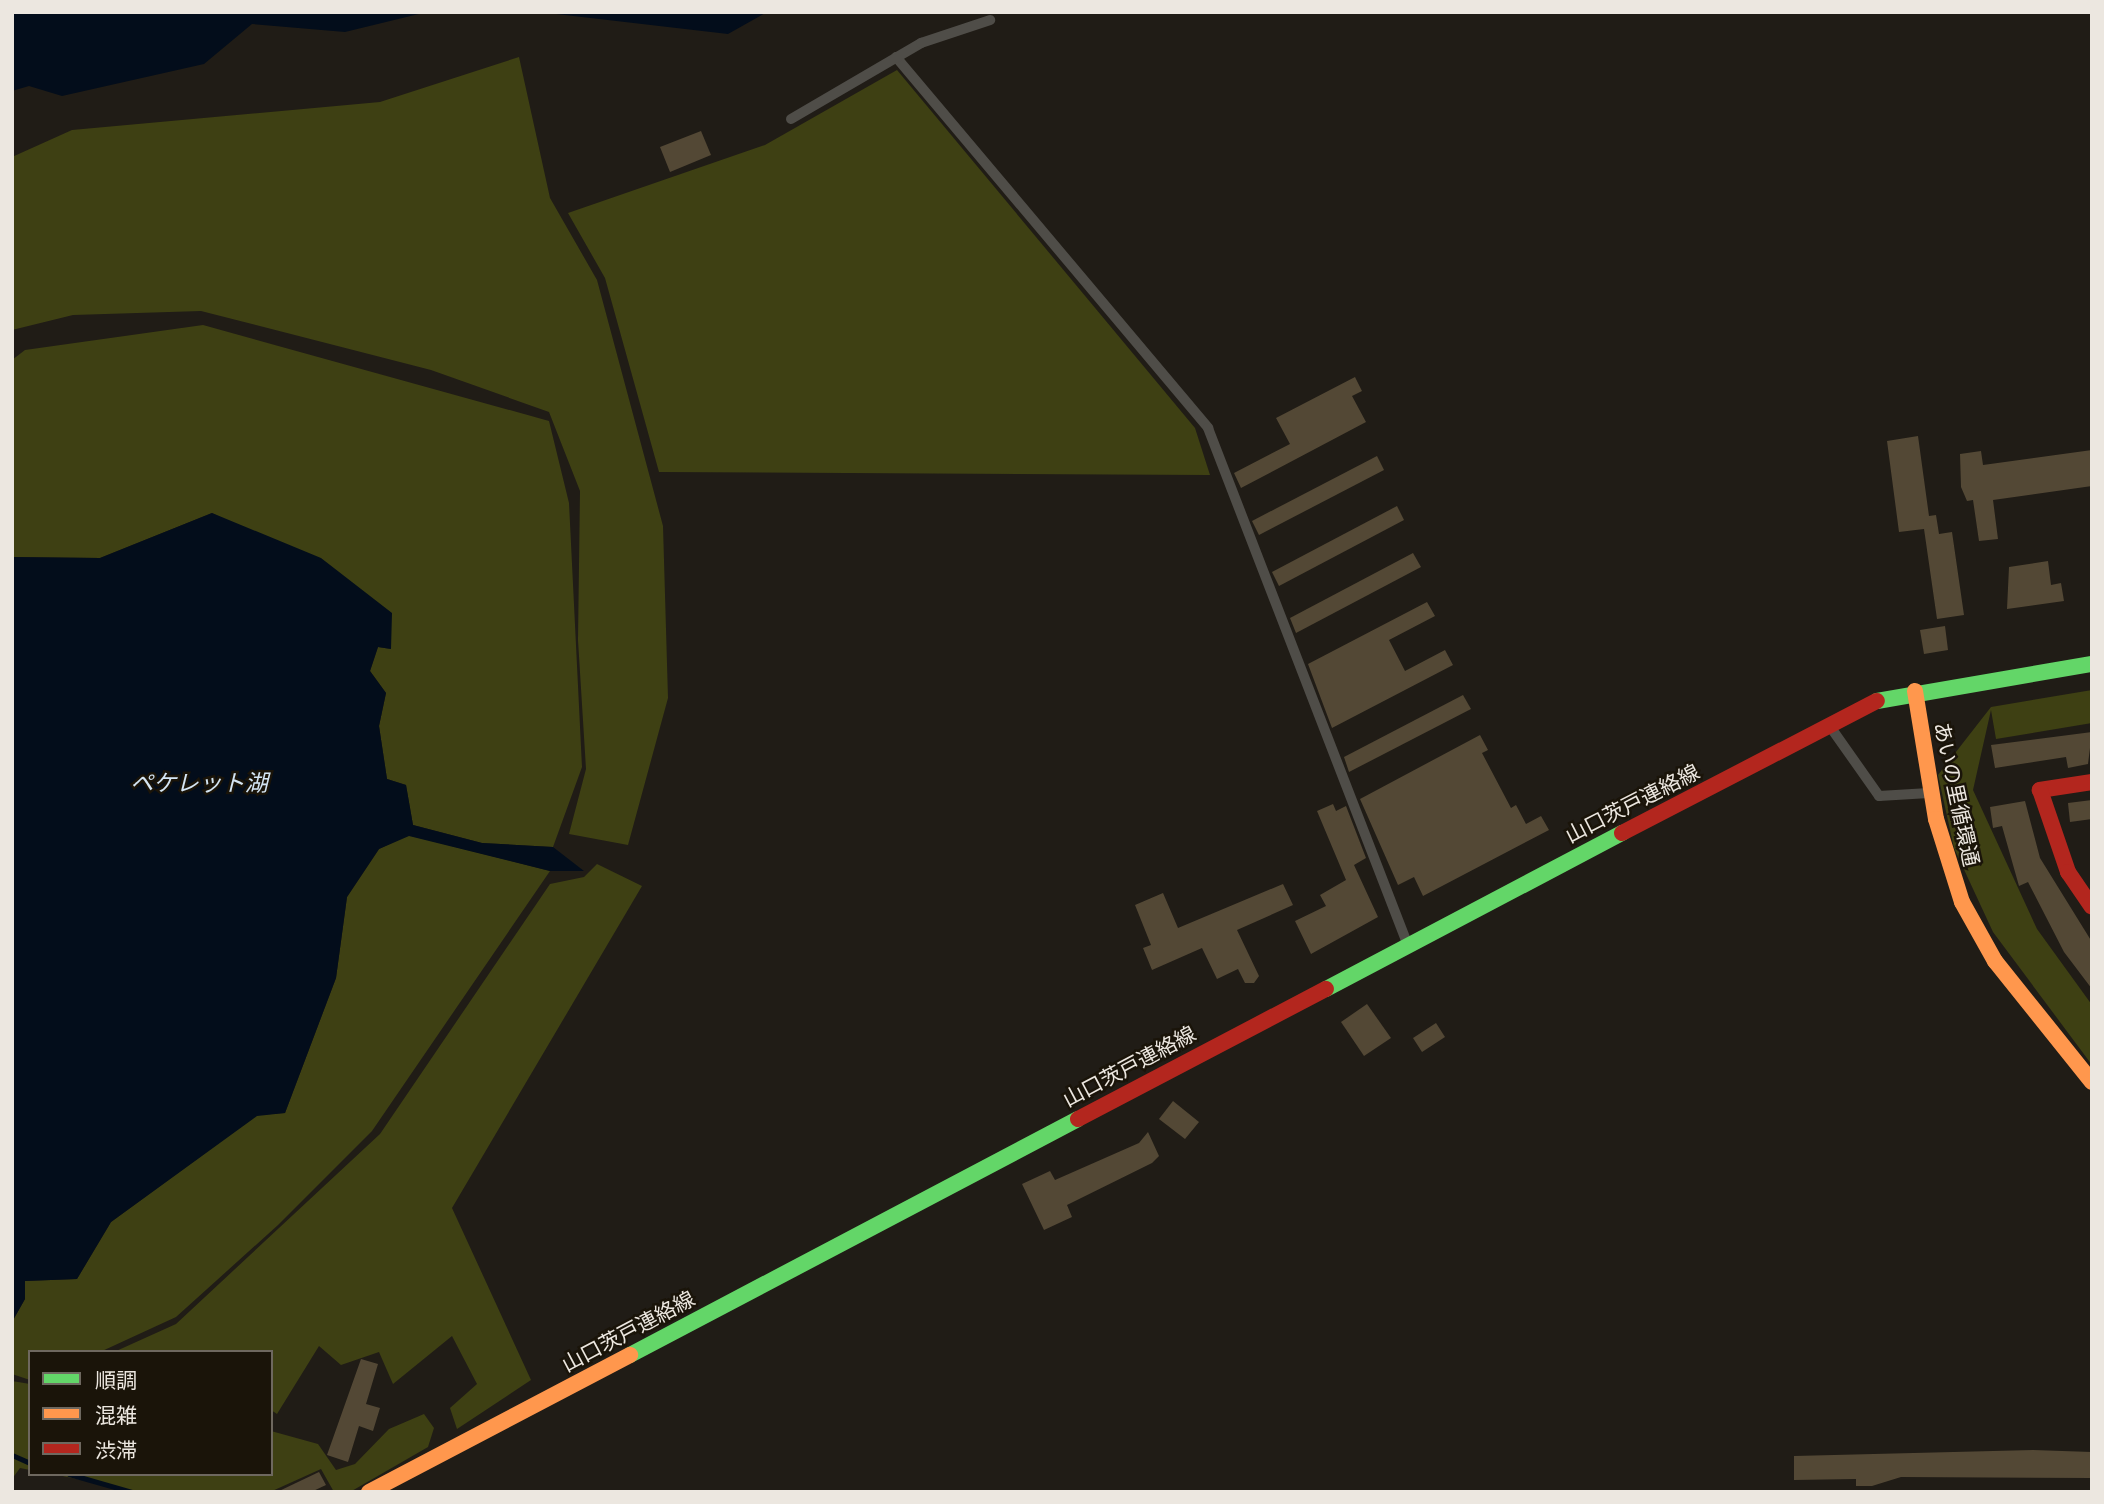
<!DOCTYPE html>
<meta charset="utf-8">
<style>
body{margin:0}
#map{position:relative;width:2104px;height:1504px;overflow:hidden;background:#201c16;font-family:Lato,"Noto Sans JP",sans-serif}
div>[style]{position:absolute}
.green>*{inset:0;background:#3e4013}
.water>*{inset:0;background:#030d1b}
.stream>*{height:5px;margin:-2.5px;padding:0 2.5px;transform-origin:2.5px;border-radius:2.5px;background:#030d1b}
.building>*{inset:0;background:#534835}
.lane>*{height:10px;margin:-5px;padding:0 5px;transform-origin:5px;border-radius:5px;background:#4f4d48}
.fast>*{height:16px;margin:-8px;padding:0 8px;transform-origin:8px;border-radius:8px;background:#63d668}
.slow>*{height:16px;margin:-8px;padding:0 8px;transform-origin:8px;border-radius:8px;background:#ff974d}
.jam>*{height:16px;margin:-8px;padding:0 8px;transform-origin:8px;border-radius:8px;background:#b3261e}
span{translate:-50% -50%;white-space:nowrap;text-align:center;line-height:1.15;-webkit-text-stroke:5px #1a1409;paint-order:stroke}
.street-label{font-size:21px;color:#ece7e0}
.water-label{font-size:23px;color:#d4e5f4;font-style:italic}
.frame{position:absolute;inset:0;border:14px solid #ece7e0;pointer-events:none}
.legend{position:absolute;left:28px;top:1350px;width:245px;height:126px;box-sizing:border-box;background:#1a1409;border:2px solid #6e685f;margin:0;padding:9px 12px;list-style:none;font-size:21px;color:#ece7e0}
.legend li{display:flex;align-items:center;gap:14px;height:35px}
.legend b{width:35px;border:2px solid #6e685f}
</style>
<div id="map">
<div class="green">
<div style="clip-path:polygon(519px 57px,550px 198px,597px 280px,663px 526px,668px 698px,628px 845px,569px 834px,586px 769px,578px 640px,580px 491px,549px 412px,431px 370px,201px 311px,73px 315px,12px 330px,12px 157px,72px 130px,380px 102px)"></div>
<div style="clip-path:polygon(897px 70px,1195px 428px,1210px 475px,659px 472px,605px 278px,568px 213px,765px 145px)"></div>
<div style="clip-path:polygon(203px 325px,549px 421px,569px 503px,582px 767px,553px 847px,482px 843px,413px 825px,406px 785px,387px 779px,379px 726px,386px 693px,370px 671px,378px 647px,391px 649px,251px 533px,212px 513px,100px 558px,12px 557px,12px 360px,25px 350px)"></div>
<div style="clip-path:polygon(2092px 690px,2092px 723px,1996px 739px,1991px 710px,1973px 790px,2037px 929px,2092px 1005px,2092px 1065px,1993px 932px,1954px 848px,1938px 775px,1991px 707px)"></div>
<div style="clip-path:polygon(408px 835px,550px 871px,372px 1131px,278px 1225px,176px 1317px,100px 1352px,30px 1352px,30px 1380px,12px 1374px,12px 1322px,25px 1299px,25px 1281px,77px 1279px,111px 1222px,257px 1115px,285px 1113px,336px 978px,347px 897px,379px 849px)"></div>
<div style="clip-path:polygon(597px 864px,642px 886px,452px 1208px,531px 1380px,457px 1429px,450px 1408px,477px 1384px,452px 1336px,393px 1384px,379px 1352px,341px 1365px,319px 1346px,277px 1414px,271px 1410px,271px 1352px,114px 1352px,176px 1324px,380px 1134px,550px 884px,584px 877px)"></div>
<div style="clip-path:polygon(12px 1381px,30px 1384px,30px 1470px,20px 1468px,12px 1479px)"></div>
<div style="clip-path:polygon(424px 1414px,434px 1428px,428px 1447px,350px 1492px,334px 1492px,321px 1469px,270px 1492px,139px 1492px,53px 1474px,271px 1474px,271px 1431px,318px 1444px,336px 1470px,355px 1464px,389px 1429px)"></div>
</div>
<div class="water">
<div style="clip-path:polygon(12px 12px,427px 12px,345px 32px,252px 24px,204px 64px,62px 96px,29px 86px,12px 91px)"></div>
<div style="clip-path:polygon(539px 12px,767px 12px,728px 34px)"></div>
<div style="clip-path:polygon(212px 513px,321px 558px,392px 613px,391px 649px,378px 647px,370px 671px,386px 693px,379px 726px,387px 779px,406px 785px,413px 825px,482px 843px,553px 847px,584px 871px,550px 871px,409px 836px,379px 849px,347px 897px,336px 978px,285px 1113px,257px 1116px,111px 1222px,77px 1279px,25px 1281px,25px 1299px,12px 1322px,12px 557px,100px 558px)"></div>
</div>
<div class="stream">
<div style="left:12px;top:1455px;width:20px;rotate:24deg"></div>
<div style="left:69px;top:1474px;width:66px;rotate:15.9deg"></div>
</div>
<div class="building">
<div style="clip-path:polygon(701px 131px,711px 155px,670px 172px,660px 147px)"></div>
<div style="clip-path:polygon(1355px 377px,1362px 391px,1352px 396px,1366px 422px,1241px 488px,1234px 473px,1290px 444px,1276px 418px)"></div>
<div style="clip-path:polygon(1918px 436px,1929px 516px,1936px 515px,1939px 534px,1952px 532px,1964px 615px,1937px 619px,1924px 529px,1899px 532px,1887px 441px)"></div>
<div style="clip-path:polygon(2092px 450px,2092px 486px,1993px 500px,1998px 539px,1979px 541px,1973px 500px,1967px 501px,1961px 487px,1960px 454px,1981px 451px,1983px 465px)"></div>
<div style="clip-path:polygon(1377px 456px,1384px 470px,1259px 535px,1252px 521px)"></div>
<div style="clip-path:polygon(1397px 506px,1404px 520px,1279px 586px,1272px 572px)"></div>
<div style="clip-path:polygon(1413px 553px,1421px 567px,1296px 633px,1290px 618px)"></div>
<div style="clip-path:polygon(2048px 561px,2051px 585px,2061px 583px,2064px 601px,2007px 609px,2009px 567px)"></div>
<div style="clip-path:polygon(1427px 602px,1435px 616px,1389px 640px,1405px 671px,1445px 650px,1453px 665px,1332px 728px,1308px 664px)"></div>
<div style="clip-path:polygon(1945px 626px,1948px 650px,1924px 654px,1920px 630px)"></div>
<div style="clip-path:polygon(1463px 695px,1471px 709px,1349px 772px,1344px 757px)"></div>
<div style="clip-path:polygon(2092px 732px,2088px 764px,2068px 768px,2066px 757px,1995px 768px,1991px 745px)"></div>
<div style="clip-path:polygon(1480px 735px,1488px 750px,1482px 753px,1511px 808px,1516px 805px,1526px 824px,1541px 816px,1549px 830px,1423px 896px,1414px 877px,1398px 885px,1360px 799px)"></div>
<div style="clip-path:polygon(2092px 800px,2092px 819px,2070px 822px,2068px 803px)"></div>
<div style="clip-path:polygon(2025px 801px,2040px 858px,2092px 942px,2092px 989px,2064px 952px,2028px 882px,2019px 886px,2002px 826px,1993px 828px,1990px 807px)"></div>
<div style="clip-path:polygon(1333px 804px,1336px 811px,1346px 806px,1366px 858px,1354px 865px,1378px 917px,1311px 954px,1295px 921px,1326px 906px,1320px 895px,1346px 880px,1317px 811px)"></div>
<div style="clip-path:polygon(1283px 884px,1293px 905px,1237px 930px,1259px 976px,1254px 983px,1245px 983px,1238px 969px,1217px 979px,1202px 948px,1152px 970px,1143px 948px,1151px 945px,1135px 905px,1163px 893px,1178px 928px)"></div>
<div style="clip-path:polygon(1367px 1004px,1391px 1038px,1364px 1056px,1341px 1022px)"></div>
<div style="clip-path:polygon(1436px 1023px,1445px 1037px,1422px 1052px,1413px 1038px)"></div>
<div style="clip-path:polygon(1173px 1101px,1199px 1122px,1185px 1139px,1159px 1119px)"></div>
<div style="clip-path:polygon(1148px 1132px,1159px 1156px,1152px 1163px,1067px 1205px,1072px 1217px,1044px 1230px,1022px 1184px,1050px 1171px,1055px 1180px,1139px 1143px)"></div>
<div style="clip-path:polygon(361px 1359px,378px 1364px,366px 1404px,380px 1408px,373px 1431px,359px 1426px,348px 1462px,327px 1455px)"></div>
<div style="clip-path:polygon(2033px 1450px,2092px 1452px,2092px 1478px,1901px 1477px,1872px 1486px,1856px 1486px,1856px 1479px,1794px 1480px,1794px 1456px)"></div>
<div style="clip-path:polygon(319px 1472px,326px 1485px,311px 1492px,277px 1492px)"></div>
</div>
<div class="lane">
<div style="left:896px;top:57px;width:485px;rotate:49.9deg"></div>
<div style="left:1208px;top:428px;width:552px;rotate:68.87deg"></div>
<div style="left:791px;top:119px;width:151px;rotate:-30.3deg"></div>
<div style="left:921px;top:43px;width:73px;rotate:-18.4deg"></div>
<div style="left:1829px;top:725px;width:87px;rotate:54.8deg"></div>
<div style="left:1879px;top:796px;width:50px;rotate:-3.4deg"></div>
</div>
<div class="fast">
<div style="left:1877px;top:701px;width:218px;rotate:-9.8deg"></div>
<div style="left:1326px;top:989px;width:335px;rotate:-27.8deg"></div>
<div style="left:630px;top:1355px;width:506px;rotate:-27.78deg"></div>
</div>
<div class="slow">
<div style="left:1915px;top:691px;width:130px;rotate:80.7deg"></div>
<div style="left:1936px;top:819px;width:87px;rotate:72.6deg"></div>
<div style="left:1962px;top:902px;width:68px;rotate:60.8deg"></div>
<div style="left:1995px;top:961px;width:155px;rotate:51.3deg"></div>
<div style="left:369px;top:1492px;width:295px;rotate:-27.7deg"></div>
</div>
<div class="jam">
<div style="left:2092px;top:782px;width:53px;rotate:171.3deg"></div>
<div style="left:2040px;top:790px;width:87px;rotate:71.1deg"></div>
<div style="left:2068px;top:872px;width:42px;rotate:55.6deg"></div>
<div style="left:1622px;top:833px;width:287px;rotate:-27.4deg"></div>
<div style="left:1078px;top:1119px;width:280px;rotate:-27.7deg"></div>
</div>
<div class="street-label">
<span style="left:1957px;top:794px;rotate:78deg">あいの里循環通</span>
<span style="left:1632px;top:803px;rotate:-27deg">山口茨戸連絡線</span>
<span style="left:1129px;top:1066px;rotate:-28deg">山口茨戸連絡線</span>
<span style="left:628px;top:1331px;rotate:-28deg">山口茨戸連絡線</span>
</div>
<div class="water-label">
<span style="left:199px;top:782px">ペケレット湖</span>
</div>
<div class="frame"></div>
<ul class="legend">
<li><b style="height:9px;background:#63d668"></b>順調</li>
<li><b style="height:9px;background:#ff974d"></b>混雑</li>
<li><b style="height:9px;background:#b3261e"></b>渋滞</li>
</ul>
</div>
